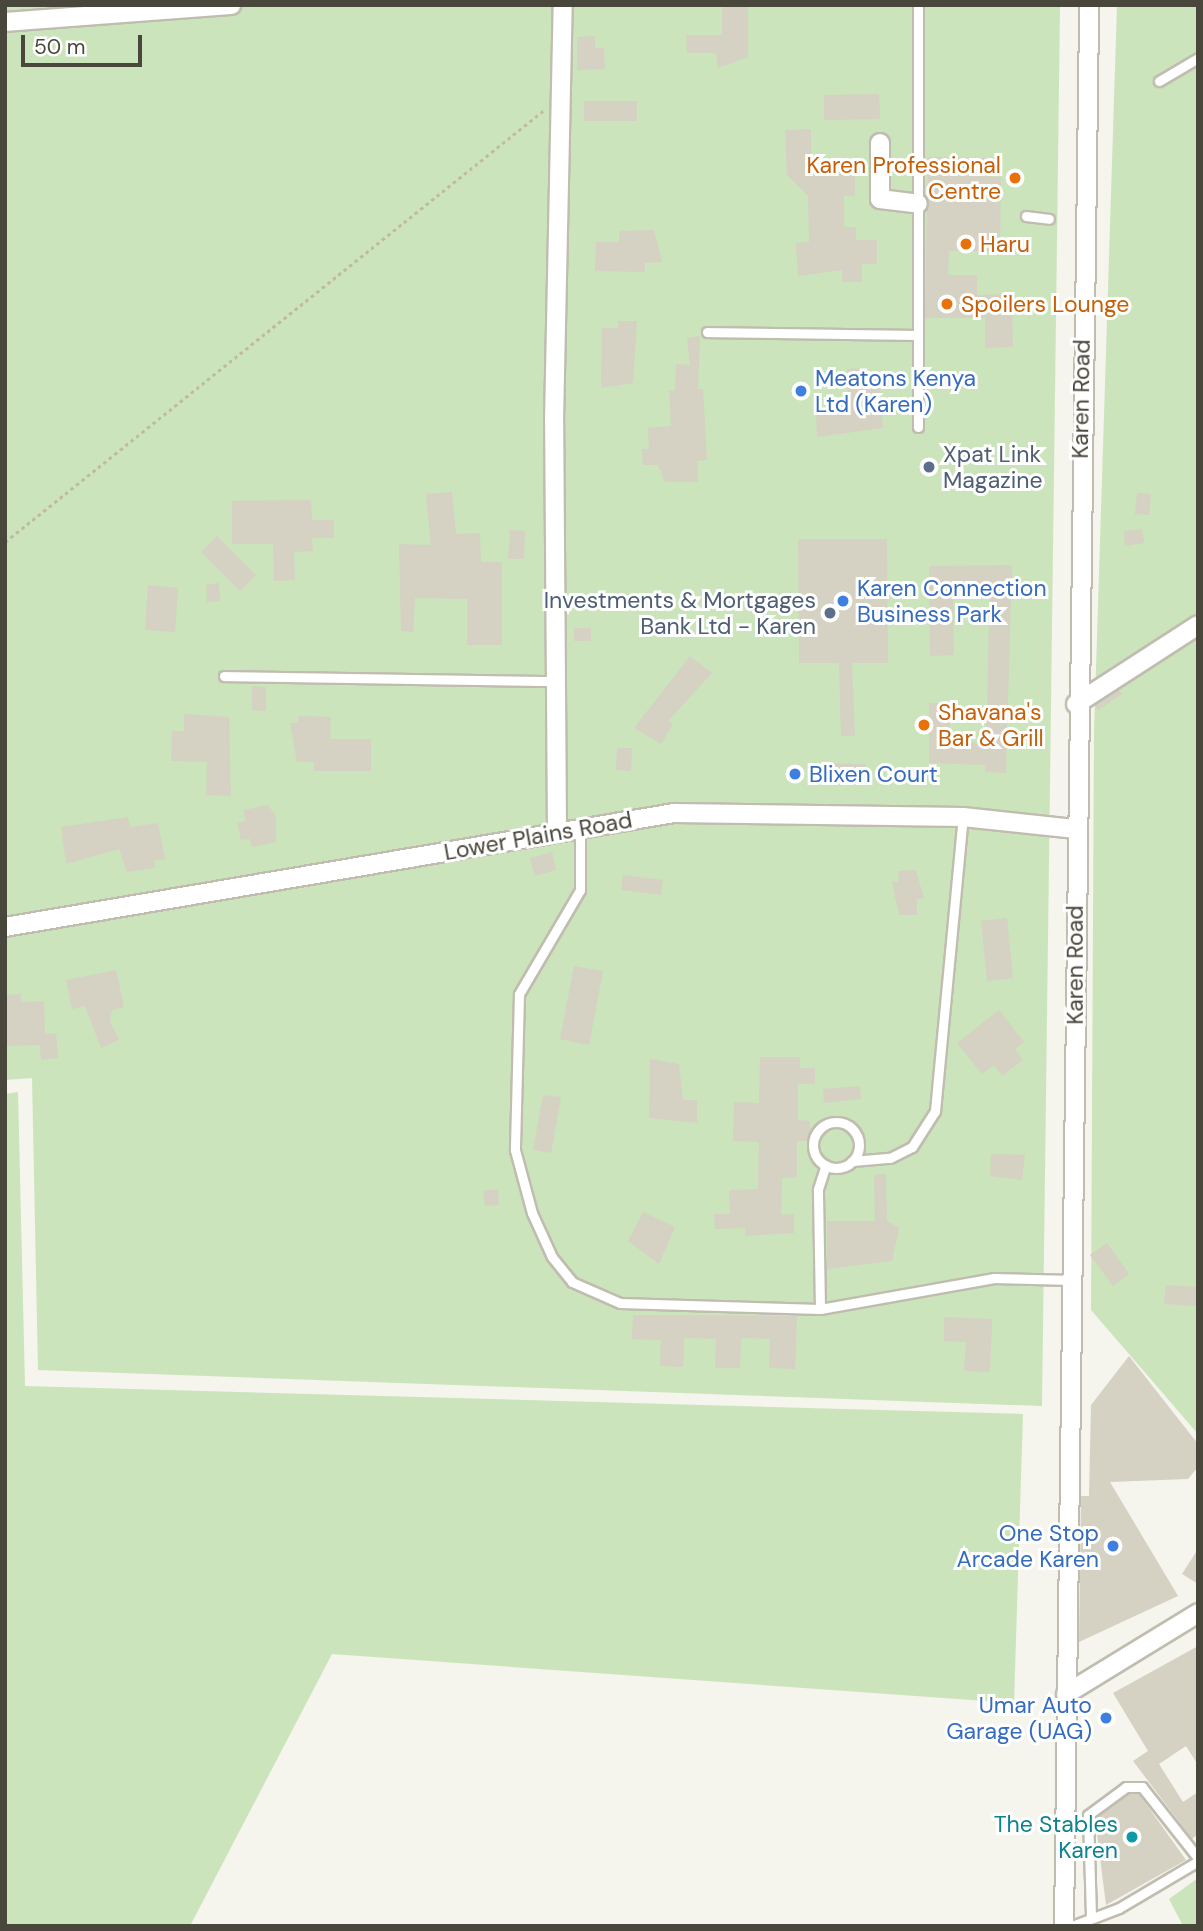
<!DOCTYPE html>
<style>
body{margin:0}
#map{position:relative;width:1203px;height:1931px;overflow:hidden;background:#f5f4ed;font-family:"DM Sans",sans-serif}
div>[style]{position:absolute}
.green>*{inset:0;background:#cbe4bb}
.building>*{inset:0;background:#d5d1c3}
.path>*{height:2.5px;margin-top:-1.25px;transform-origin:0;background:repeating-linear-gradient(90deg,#c0baa3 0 3.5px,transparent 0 7px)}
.roads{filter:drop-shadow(2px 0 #c0bdb0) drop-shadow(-2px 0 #c0bdb0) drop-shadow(0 2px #c0bdb0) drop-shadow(0 -2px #c0bdb0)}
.service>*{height:9px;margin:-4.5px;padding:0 4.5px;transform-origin:4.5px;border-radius:4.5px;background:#fff}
.service>.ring{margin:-4.5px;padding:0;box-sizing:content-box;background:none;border:9px solid #fff;border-radius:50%}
.minor>*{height:18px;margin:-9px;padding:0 9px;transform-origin:9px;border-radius:9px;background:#fff}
.dots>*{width:19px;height:19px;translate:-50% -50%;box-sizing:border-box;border:4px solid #fff;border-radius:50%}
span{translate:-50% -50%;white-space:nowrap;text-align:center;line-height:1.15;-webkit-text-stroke:6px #fff;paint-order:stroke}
.food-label{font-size:23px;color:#c56008}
.right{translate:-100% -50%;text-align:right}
.left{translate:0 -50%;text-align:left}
.shop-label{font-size:23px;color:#366cbe}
.street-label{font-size:23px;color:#49463b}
.service-label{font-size:23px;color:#4e5e75}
.culture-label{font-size:23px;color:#0d838f}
.frame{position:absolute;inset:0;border:7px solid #49463b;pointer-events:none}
.scale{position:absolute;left:21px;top:35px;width:121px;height:32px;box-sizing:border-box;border:4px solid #49463b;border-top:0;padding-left:9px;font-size:21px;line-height:24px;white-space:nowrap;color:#49463b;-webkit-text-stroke:5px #fff;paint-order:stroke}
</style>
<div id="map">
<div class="green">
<div style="clip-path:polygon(5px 5px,1060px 5px,1042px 1406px,38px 1370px,32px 1078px,5px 1080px)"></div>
<div style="clip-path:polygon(1117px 5px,1198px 5px,1198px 1434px,1091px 1310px,1094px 731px)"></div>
<div style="clip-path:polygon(18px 1092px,25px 1386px,1023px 1414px,1014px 1703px,332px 1654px,190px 1926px,5px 1926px,5px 1094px)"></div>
<div style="clip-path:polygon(1198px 1878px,1198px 1926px,1183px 1926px,1169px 1899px)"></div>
</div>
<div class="building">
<div style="clip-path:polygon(722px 5px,748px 5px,748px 57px,718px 68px,716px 53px,687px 53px,686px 35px,722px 35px)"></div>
<div style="clip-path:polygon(595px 36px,595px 48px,604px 48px,605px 69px,577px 70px,577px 37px)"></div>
<div style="clip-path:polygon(879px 94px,880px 119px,824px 120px,824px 95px)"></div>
<div style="clip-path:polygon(584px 101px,637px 101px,637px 121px,584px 121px)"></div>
<div style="clip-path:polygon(811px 129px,811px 160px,827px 174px,855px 174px,855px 196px,844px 196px,844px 227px,856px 227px,856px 240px,877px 240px,877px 264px,862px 264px,862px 282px,842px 282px,842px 270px,798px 276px,796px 243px,809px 242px,808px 196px,787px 175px,785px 130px)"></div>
<div style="clip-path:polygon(928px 157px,994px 158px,993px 177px,1001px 177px,1000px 251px,949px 251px,948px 275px,977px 275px,977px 295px,1012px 294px,1013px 347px,985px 348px,985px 318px,925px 318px)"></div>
<div style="clip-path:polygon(654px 230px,662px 262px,645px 263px,645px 272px,595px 271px,596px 242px,619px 242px,619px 231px)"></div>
<div style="clip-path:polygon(618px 321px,637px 321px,633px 383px,601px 388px,602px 328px,618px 328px)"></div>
<div style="clip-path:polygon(700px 336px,698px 389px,703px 389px,707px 460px,697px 461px,698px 482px,665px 482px,658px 465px,643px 465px,642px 449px,649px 449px,648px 428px,671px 426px,669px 391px,675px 390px,676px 364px,690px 365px,687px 338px)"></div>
<div style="clip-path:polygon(867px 368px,867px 380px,880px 387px,883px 428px,817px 437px,816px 410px,849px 408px,847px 369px)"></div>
<div style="clip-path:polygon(452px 492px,456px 534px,480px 533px,481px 562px,502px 562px,502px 645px,467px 645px,467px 599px,415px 598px,413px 632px,401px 631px,399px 544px,431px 545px,426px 494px)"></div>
<div style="clip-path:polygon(1137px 493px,1151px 494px,1149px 515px,1135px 514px)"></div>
<div style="clip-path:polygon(311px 500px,312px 520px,334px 520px,334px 538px,312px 538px,313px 551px,294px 552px,295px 580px,274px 581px,273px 544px,232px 544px,232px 501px)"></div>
<div style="clip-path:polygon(1142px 529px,1144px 543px,1125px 546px,1124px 531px)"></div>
<div style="clip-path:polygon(510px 530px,525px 531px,524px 559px,508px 559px)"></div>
<div style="clip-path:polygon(217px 536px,256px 575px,240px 591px,201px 552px)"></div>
<div style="clip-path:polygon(798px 539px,887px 539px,888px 663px,852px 663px,855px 736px,841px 736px,839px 663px,799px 663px)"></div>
<div style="clip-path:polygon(1012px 565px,1006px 773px,985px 772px,985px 765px,929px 763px,929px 703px,949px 703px,950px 742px,986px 743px,990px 585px,953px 584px,954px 655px,930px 656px,929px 566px)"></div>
<div style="clip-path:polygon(219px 583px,220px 601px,207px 602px,206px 585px)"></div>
<div style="clip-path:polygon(148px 585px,178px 588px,175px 632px,145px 630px)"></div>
<div style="clip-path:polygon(574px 628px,591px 628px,591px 641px,574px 641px)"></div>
<div style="clip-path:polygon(690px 656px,712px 673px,668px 721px,673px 724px,661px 744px,634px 728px)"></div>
<div style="clip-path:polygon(252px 686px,266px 687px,266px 711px,252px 710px)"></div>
<div style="clip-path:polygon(1119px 690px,1122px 694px,1098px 710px,1095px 705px)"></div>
<div style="clip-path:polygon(184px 714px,229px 717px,231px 796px,206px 795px,207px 762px,171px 761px,172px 731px,184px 731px)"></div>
<div style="clip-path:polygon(298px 716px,331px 717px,330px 739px,371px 739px,371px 771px,314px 771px,314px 762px,297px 762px,290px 723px,298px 723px)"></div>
<div style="clip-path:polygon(617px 748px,632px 748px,631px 771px,616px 770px)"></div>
<div style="clip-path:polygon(813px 763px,866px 764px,865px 779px,813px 777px)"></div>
<div style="clip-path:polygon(268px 805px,276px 816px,276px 842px,252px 847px,250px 839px,241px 840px,237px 823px,246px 821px,243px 810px)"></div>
<div style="clip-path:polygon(128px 817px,130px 827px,158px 823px,165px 859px,154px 861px,155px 868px,127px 872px,119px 849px,66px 864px,61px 827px)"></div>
<div style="clip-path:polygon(552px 852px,556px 870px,535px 876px,530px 858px)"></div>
<div style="clip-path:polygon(916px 870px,924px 899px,917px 899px,917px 915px,899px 915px,892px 882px,899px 882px,898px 871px)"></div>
<div style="clip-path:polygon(623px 875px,663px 880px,661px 895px,621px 890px)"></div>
<div style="clip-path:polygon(1007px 918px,1013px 978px,987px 981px,981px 921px)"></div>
<div style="clip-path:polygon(574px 966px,603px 971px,589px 1045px,560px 1039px)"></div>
<div style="clip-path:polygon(116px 970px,124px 1007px,112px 1010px,110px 1021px,119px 1040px,101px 1048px,85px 1006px,72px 1009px,66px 980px)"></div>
<div style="clip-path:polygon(21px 994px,21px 1002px,44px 1001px,45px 1034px,56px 1033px,58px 1058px,41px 1060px,40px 1045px,5px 1046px,5px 995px)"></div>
<div style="clip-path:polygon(999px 1010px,1024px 1042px,1015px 1049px,1023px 1060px,1002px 1076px,994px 1065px,982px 1074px,957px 1043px)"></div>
<div style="clip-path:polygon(760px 1057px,800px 1057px,800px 1068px,815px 1068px,815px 1084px,798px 1084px,798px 1120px,810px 1121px,810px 1141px,797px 1141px,797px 1177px,782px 1178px,781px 1215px,794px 1214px,794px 1233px,745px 1236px,745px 1228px,715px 1229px,714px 1214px,730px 1214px,729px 1190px,758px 1189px,759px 1142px,733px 1141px,734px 1102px,759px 1103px)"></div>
<div style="clip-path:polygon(650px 1059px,679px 1064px,683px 1100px,697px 1100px,697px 1123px,649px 1118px)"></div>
<div style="clip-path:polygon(860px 1086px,861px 1099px,824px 1103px,823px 1089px)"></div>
<div style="clip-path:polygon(543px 1095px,561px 1097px,551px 1153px,533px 1150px)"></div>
<div style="clip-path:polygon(991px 1154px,1025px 1155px,1022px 1180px,990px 1176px)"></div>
<div style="clip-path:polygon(886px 1174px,887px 1221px,899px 1228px,892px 1261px,827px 1269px,827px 1221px,875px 1221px,874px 1175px)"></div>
<div style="clip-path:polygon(498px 1189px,499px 1205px,485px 1206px,483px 1191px)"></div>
<div style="clip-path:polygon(643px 1212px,675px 1227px,659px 1264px,628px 1241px)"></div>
<div style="clip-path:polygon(1107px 1243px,1129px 1274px,1113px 1286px,1090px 1255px)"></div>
<div style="clip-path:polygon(1166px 1285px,1198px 1287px,1198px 1306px,1164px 1304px)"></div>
<div style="clip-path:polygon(633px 1315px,797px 1316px,795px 1369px,769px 1368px,770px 1339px,741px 1338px,740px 1368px,715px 1368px,716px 1339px,684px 1338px,683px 1367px,660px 1366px,661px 1340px,632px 1339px)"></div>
<div style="clip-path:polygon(944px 1317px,992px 1319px,990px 1372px,964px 1371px,966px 1342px,944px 1341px)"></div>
<div style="clip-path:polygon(1129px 1356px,1198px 1444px,1198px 1467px,1188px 1479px,1110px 1482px,1178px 1596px,1079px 1642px,1081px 1496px,1089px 1496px,1091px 1405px)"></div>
<div style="clip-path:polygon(1198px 1549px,1198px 1584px,1182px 1574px)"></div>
<div style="clip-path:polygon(1198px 1646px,1198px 1765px,1186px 1746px,1159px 1764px,1183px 1802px,1198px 1792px,1198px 1834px,1192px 1839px,1133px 1761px,1148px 1751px,1113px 1693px)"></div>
<div style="clip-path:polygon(1128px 1794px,1139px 1794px,1186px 1860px,1106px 1905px,1095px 1818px)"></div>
</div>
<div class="path">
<div style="left:5px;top:542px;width:691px;rotate:-38.71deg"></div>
</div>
<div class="roads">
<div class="service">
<div style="left:1159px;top:81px;width:45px;rotate:-30.5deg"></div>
<div style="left:1026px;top:216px;width:23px;rotate:7deg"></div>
<div style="left:707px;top:332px;width:207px;rotate:0.8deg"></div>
<div style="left:918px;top:427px;width:422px;rotate:-90deg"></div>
<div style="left:224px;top:676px;width:330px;rotate:0.9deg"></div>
<div style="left:580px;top:828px;width:62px;rotate:90deg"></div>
<div style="left:580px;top:890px;width:121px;rotate:120.4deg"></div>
<div style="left:519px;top:994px;width:156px;rotate:91.5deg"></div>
<div style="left:515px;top:1150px;width:65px;rotate:74.9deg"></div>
<div style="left:532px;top:1213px;width:48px;rotate:65.6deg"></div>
<div style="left:552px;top:1257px;width:32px;rotate:51deg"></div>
<div style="left:572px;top:1282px;width:52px;rotate:23.6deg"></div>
<div style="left:620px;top:1303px;width:200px;rotate:1.7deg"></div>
<div style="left:820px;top:1309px;width:177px;rotate:-10.1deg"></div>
<div style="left:994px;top:1278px;width:78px;rotate:1.5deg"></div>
<div class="ring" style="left:813px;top:1122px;width:37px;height:37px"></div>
<div style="left:852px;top:1161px;width:38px;rotate:-5deg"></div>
<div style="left:890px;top:1158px;width:25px;rotate:-27deg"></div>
<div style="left:912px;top:1147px;width:43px;rotate:-57.4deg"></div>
<div style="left:935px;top:1111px;width:295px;rotate:-84.6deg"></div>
<div style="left:820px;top:1309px;width:120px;rotate:-91deg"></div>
<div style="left:818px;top:1189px;width:25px;rotate:-72deg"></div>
<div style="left:1091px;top:1916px;width:101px;rotate:-91.7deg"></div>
<div style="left:1088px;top:1815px;width:47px;rotate:-36.4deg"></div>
<div style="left:1126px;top:1787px;width:16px"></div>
<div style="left:1142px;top:1787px;width:90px;rotate:51.7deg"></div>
<div style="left:1072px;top:1926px;width:50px;rotate:-21deg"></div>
<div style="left:1119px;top:1908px;width:92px;rotate:-30.7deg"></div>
</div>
<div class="minor">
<div style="left:5px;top:22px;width:227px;rotate:-4.3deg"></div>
<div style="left:880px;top:143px;width:56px;rotate:90deg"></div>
<div style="left:880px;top:199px;width:38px;rotate:7deg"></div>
<div style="left:1076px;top:704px;width:145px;rotate:-32.9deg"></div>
<div style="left:557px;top:832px;width:411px;rotate:-90.4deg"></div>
<div style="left:554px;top:421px;width:416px;rotate:-88.8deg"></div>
<div style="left:5px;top:927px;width:679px;rotate:-9.67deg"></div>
<div style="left:674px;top:813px;width:289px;rotate:0.8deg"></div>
<div style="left:963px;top:817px;width:114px;rotate:6.1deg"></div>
<div style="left:1066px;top:1694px;width:155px;rotate:-31.5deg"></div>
<div style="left:1064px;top:1926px;width:1921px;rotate:-89.25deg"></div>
</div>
</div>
<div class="dots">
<div style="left:1015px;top:178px;background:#e8710a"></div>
<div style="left:966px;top:244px;background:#e8710a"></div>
<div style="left:947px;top:304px;background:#e8710a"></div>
<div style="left:801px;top:391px;background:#3f7fe0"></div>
<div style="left:929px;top:467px;background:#5c6f8a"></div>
<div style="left:843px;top:601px;background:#3f7fe0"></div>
<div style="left:830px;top:613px;background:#5c6f8a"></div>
<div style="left:924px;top:725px;background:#e8710a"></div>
<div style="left:795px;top:774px;background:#3f7fe0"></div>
<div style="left:1113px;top:1546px;background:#3f7fe0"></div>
<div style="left:1106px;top:1718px;background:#3f7fe0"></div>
<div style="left:1132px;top:1837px;background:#0f9aa8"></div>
</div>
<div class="food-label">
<span class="right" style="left:1001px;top:178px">Karen Professional<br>Centre</span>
<span class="left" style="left:980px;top:244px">Haru</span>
<span class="left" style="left:961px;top:304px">Spoilers Lounge</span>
<span class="left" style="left:938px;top:725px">Shavana's<br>Bar &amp; Grill</span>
</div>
<div class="shop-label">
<span class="left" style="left:815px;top:391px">Meatons Kenya<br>Ltd (Karen)</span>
<span class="left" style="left:857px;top:601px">Karen Connection<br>Business Park</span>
<span class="left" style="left:809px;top:774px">Blixen Court</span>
<span class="right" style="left:1099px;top:1546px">One Stop<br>Arcade Karen</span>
<span class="right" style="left:1092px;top:1718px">Umar Auto<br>Garage (UAG)</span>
</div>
<div class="street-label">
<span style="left:1081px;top:399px;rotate:-89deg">Karen Road</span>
<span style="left:538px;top:836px;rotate:-10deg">Lower Plains Road</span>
<span style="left:1075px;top:965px;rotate:-90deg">Karen Road</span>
</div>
<div class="service-label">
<span class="left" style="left:943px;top:467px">Xpat Link<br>Magazine</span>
<span class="right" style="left:816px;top:613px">Investments &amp; Mortgages<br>Bank Ltd - Karen</span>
</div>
<div class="culture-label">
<span class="right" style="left:1118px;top:1837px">The Stables<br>Karen</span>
</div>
<div class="frame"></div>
<div class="scale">50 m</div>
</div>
